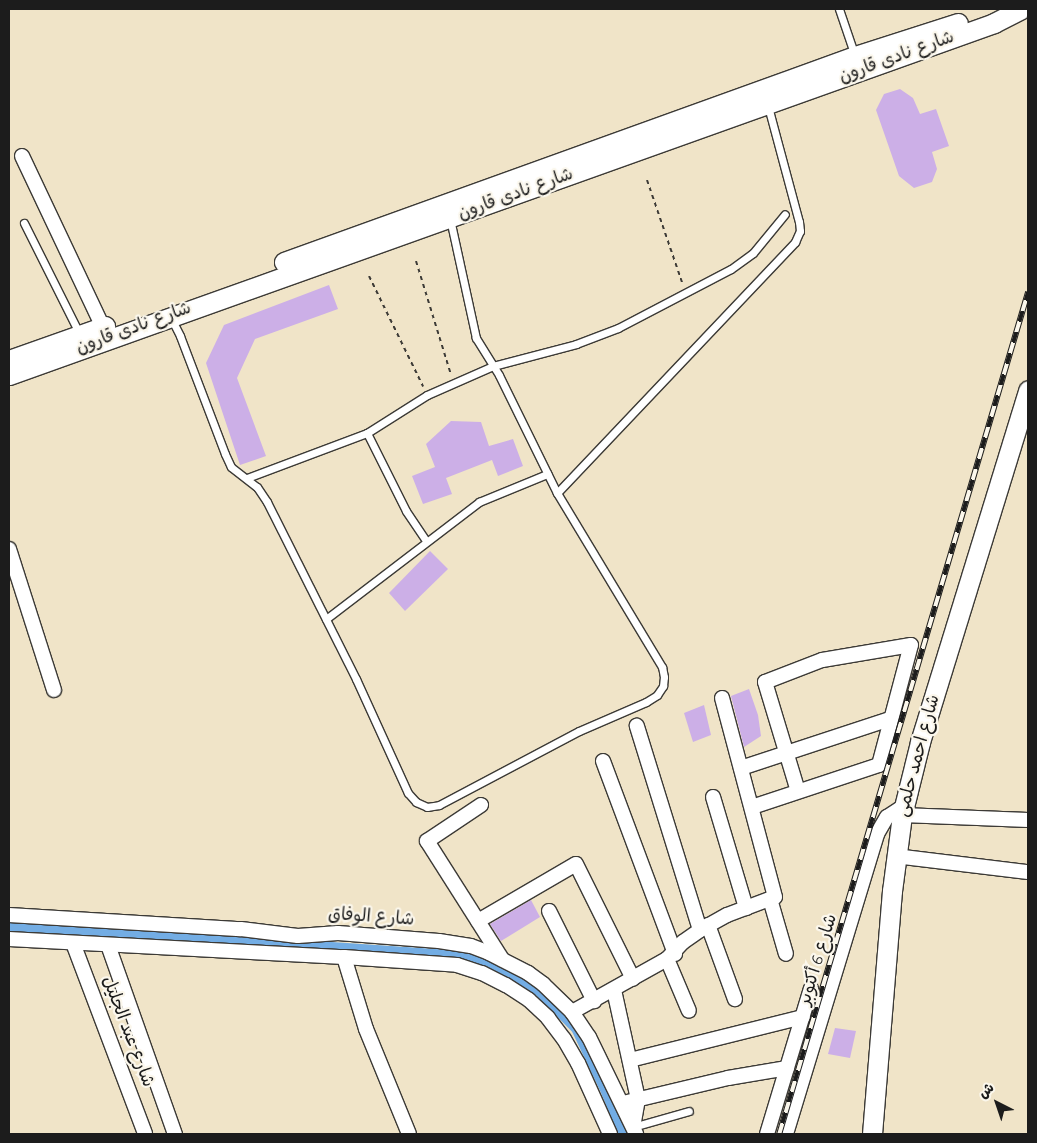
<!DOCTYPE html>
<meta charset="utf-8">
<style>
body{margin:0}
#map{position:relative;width:1037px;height:1143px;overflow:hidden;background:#f0e4c8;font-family:"Indie Flower","Playpen Sans Arabic",sans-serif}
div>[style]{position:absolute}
.canal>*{height:12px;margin:-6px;padding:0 6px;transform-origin:6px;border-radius:6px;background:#73ade4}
.building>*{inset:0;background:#ccafe7}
.path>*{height:2px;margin-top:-1px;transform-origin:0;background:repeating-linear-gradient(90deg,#3c3a36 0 4px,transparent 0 8px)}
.roads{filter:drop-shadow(1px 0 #3c3a36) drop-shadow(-1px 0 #3c3a36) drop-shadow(0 1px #3c3a36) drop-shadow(0 -1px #3c3a36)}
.lane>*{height:7px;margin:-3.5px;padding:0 3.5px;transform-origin:3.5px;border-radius:3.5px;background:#fff}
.street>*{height:14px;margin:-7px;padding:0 7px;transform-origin:7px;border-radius:7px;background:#fff}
.secondary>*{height:19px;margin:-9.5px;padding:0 9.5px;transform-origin:9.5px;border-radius:9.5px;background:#fff}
.rail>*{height:5.5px;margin-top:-2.75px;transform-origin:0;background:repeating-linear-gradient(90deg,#fbf7ec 0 11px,#1c1c1c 0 22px);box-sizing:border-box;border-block:1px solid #1c1c1c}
span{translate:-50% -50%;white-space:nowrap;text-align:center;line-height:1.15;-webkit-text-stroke:4.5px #fbf7ec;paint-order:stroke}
.street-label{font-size:18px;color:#1c1c1c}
.frame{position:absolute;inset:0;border:10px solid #1c1c1c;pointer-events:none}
.north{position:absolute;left:972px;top:1078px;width:50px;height:50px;-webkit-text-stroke:4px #fbf7ec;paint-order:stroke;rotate:319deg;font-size:14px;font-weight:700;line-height:20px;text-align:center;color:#1c1c1c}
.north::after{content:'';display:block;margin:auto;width:18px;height:22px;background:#1c1c1c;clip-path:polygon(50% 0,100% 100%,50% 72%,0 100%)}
</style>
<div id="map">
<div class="canal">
<div style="left:9px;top:926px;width:472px;rotate:3.9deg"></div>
<div style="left:480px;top:958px;width:66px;rotate:28.1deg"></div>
<div style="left:538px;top:989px;width:55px;rotate:45deg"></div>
<div style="left:577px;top:1028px;width:73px;rotate:64.8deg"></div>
<div style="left:608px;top:1094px;width:43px;rotate:68.2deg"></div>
</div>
<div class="building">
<div style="clip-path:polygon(900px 89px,913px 98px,920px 114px,936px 109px,949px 146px,932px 152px,937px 169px,932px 182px,914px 188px,899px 176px,876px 110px,884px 94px)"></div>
<div style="clip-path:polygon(329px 285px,338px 309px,255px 339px,237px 378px,266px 456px,240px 465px,206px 363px,224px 325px)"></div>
<div style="clip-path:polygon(451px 421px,481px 422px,489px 446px,513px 439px,523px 466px,498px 476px,492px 460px,446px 478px,452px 494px,423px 504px,412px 476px,435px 467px,426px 444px)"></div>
<div style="clip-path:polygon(430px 551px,448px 569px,405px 611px,389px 593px)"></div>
<div style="clip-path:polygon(749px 689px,758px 715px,761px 736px,744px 747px,731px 696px)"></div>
<div style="clip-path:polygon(704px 705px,711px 735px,693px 742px,684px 713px)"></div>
<div style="clip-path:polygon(531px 900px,540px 917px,501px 941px,490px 924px)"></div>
<div style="clip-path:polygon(835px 1028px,856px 1031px,850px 1058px,828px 1054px)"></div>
</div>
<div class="path">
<div style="left:647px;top:180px;width:111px;rotate:71.1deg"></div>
<div style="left:416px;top:261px;width:119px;rotate:72.9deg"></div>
<div style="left:369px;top:276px;width:123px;rotate:63.9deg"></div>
</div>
<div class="roads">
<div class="lane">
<div style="left:839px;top:9px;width:50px;rotate:71.2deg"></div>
<div style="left:24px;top:223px;width:125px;rotate:63.4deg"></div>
<div style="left:171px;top:318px;width:20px;rotate:63deg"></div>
<div style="left:180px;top:336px;width:126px;rotate:69.1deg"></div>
<div style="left:225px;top:454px;width:14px;rotate:65deg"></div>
<div style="left:231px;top:467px;width:33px;rotate:38deg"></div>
<div style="left:257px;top:487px;width:18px;rotate:56deg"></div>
<div style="left:267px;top:502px;width:198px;rotate:63.3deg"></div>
<div style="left:356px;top:679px;width:125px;rotate:65.5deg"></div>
<div style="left:408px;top:793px;width:12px;rotate:48deg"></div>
<div style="left:416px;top:802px;width:12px;rotate:24deg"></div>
<div style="left:427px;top:807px;width:12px;rotate:-9deg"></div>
<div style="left:439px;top:805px;width:158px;rotate:-27.9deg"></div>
<div style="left:579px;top:731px;width:73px;rotate:-23.4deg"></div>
<div style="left:646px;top:702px;width:13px;rotate:-32deg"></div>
<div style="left:657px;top:695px;width:11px;rotate:-56deg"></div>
<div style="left:663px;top:686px;width:9px;rotate:-84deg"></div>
<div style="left:664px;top:677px;width:10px;rotate:-101deg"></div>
<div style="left:662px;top:667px;width:203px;rotate:-121.1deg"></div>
<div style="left:557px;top:493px;width:131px;rotate:-116.2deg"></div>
<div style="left:499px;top:375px;width:44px;rotate:-121.9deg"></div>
<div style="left:476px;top:338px;width:122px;rotate:-102.3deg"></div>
<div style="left:367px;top:433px;width:87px;rotate:63.4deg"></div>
<div style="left:406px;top:511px;width:36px;rotate:56deg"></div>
<div style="left:247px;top:478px;width:128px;rotate:-20.6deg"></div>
<div style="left:367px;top:433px;width:71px;rotate:-32.3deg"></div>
<div style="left:427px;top:395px;width:72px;rotate:-23.7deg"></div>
<div style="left:493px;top:366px;width:86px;rotate:-14.8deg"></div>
<div style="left:576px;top:344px;width:45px;rotate:-20.9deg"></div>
<div style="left:618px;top:328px;width:127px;rotate:-27.6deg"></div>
<div style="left:731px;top:269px;width:27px;rotate:-36deg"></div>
<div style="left:753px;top:253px;width:50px;rotate:-50.6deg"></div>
<div style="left:557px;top:493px;width:346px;rotate:-46.5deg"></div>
<div style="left:795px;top:242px;width:12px;rotate:-66deg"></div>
<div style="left:800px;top:231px;width:9px;rotate:-96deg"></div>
<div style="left:799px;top:222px;width:120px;rotate:-105deg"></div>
<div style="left:326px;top:619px;width:193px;rotate:-37.4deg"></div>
<div style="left:479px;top:502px;width:74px;rotate:-22.4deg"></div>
<div style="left:633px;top:1127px;width:58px;rotate:-15.9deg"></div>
</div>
<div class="street">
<div style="left:22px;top:156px;width:189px;rotate:64.7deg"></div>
<div style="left:9px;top:549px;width:148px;rotate:72.3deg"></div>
<div style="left:603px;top:761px;width:206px;rotate:69.5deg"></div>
<div style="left:741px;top:768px;width:157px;rotate:-18.2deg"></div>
<div style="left:713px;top:797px;width:116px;rotate:73.4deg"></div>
<div style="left:481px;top:805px;width:65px;rotate:146.3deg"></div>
<div style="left:427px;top:841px;width:140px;rotate:57.6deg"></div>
<div style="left:752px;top:807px;width:134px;rotate:-18.3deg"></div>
<div style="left:879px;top:765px;width:124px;rotate:-75.1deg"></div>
<div style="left:911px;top:645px;width:90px;rotate:170.4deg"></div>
<div style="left:822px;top:660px;width:61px;rotate:158.9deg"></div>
<div style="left:765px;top:682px;width:114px;rotate:73.2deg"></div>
<div style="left:902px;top:815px;width:126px;rotate:2.3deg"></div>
<div style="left:895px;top:856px;width:134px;rotate:6.9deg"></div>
<div style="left:770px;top:899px;width:57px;rotate:73.8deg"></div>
<div style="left:549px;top:911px;width:101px;rotate:63.4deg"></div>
<div style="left:9px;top:915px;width:232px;rotate:3.5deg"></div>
<div style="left:241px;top:929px;width:57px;rotate:7deg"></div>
<div style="left:298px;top:936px;width:40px;rotate:-4.3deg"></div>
<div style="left:338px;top:933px;width:101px;rotate:4.5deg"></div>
<div style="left:439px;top:941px;width:32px;rotate:9deg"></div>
<div style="left:471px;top:946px;width:19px;rotate:21deg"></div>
<div style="left:489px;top:953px;width:44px;rotate:27.1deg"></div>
<div style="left:528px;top:973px;width:19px;rotate:36deg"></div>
<div style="left:543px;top:984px;width:40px;rotate:44deg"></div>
<div style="left:572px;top:1012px;width:30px;rotate:56deg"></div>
<div style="left:589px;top:1037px;width:108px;rotate:64.1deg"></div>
<div style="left:478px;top:921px;width:113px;rotate:-30.2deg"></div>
<div style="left:576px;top:864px;width:128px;rotate:63.6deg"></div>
<div style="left:708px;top:925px;width:79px;rotate:70deg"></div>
<div style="left:700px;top:930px;width:31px;rotate:-29deg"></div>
<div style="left:727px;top:915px;width:51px;rotate:-20.6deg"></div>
<div style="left:775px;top:897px;width:206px;rotate:-104.9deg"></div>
<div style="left:9px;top:939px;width:335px;rotate:3.1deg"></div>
<div style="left:344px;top:957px;width:113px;rotate:4deg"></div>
<div style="left:457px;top:965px;width:26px;rotate:18deg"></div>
<div style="left:482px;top:973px;width:27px;rotate:27deg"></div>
<div style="left:506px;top:985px;width:27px;rotate:33deg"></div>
<div style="left:529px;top:1000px;width:26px;rotate:43deg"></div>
<div style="left:548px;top:1018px;width:26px;rotate:53deg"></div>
<div style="left:564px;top:1039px;width:28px;rotate:60deg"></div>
<div style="left:578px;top:1063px;width:78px;rotate:65.7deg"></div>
<div style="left:73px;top:943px;width:204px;rotate:69.3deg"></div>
<div style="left:108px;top:945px;width:201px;rotate:70.5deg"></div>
<div style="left:344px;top:957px;width:75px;rotate:73deg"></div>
<div style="left:366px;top:1029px;width:113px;rotate:67.7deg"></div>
<div style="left:667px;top:959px;width:56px;rotate:67.1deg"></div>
<div style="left:614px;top:990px;width:112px;rotate:77.6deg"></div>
<div style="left:638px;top:1099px;width:28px;rotate:100deg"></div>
<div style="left:572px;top:1012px;width:109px;rotate:-29.2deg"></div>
<div style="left:667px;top:959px;width:23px;rotate:-47deg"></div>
<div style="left:683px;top:942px;width:21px;rotate:-35deg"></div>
<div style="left:700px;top:930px;width:214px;rotate:-107.2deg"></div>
<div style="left:630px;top:1060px;width:178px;rotate:-14deg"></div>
<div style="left:623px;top:1103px;width:108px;rotate:-13.4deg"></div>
<div style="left:728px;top:1078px;width:60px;rotate:-9.6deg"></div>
<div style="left:767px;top:1134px;width:152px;rotate:-73.2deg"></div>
<div style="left:786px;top:1134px;width:313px;rotate:-73.1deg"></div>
<div style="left:877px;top:834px;width:20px;rotate:-60deg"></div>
<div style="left:887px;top:817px;width:20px;rotate:-33deg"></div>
</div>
<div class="secondary">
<div style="left:284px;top:262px;width:607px;rotate:-19.84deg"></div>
<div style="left:855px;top:56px;width:108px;rotate:-17.8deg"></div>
<div style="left:9px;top:360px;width:102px;rotate:-19.5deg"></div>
<div style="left:9px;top:375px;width:1046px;rotate:-19.66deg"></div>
<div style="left:994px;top:23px;width:30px;rotate:-27deg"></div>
<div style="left:872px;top:1134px;width:244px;rotate:-85.3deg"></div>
<div style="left:892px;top:891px;width:77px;rotate:-82.5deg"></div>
<div style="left:902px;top:815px;width:75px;rotate:-76.1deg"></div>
<div style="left:920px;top:742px;width:368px;rotate:-72.9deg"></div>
</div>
</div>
<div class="rail">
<div style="left:779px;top:1134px;width:878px;rotate:-73.53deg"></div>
</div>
<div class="street-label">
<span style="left:897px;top:58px;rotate:-20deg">شارع نادى قارون</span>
<span style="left:516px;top:195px;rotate:-20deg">شارع نادى قارون</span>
<span style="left:134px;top:329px;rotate:-20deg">شارع نادى قارون</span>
<span style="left:919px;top:756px;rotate:-75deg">شارع احمد حلمى</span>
<span style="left:371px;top:918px;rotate:4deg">شارع الوفاق</span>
<span style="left:819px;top:960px;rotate:-73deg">شارع 6 أكتوبر</span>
<span style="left:127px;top:1032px;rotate:69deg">شارع عبد الجليل</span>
</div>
<div class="frame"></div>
<div class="north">ش</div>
</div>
